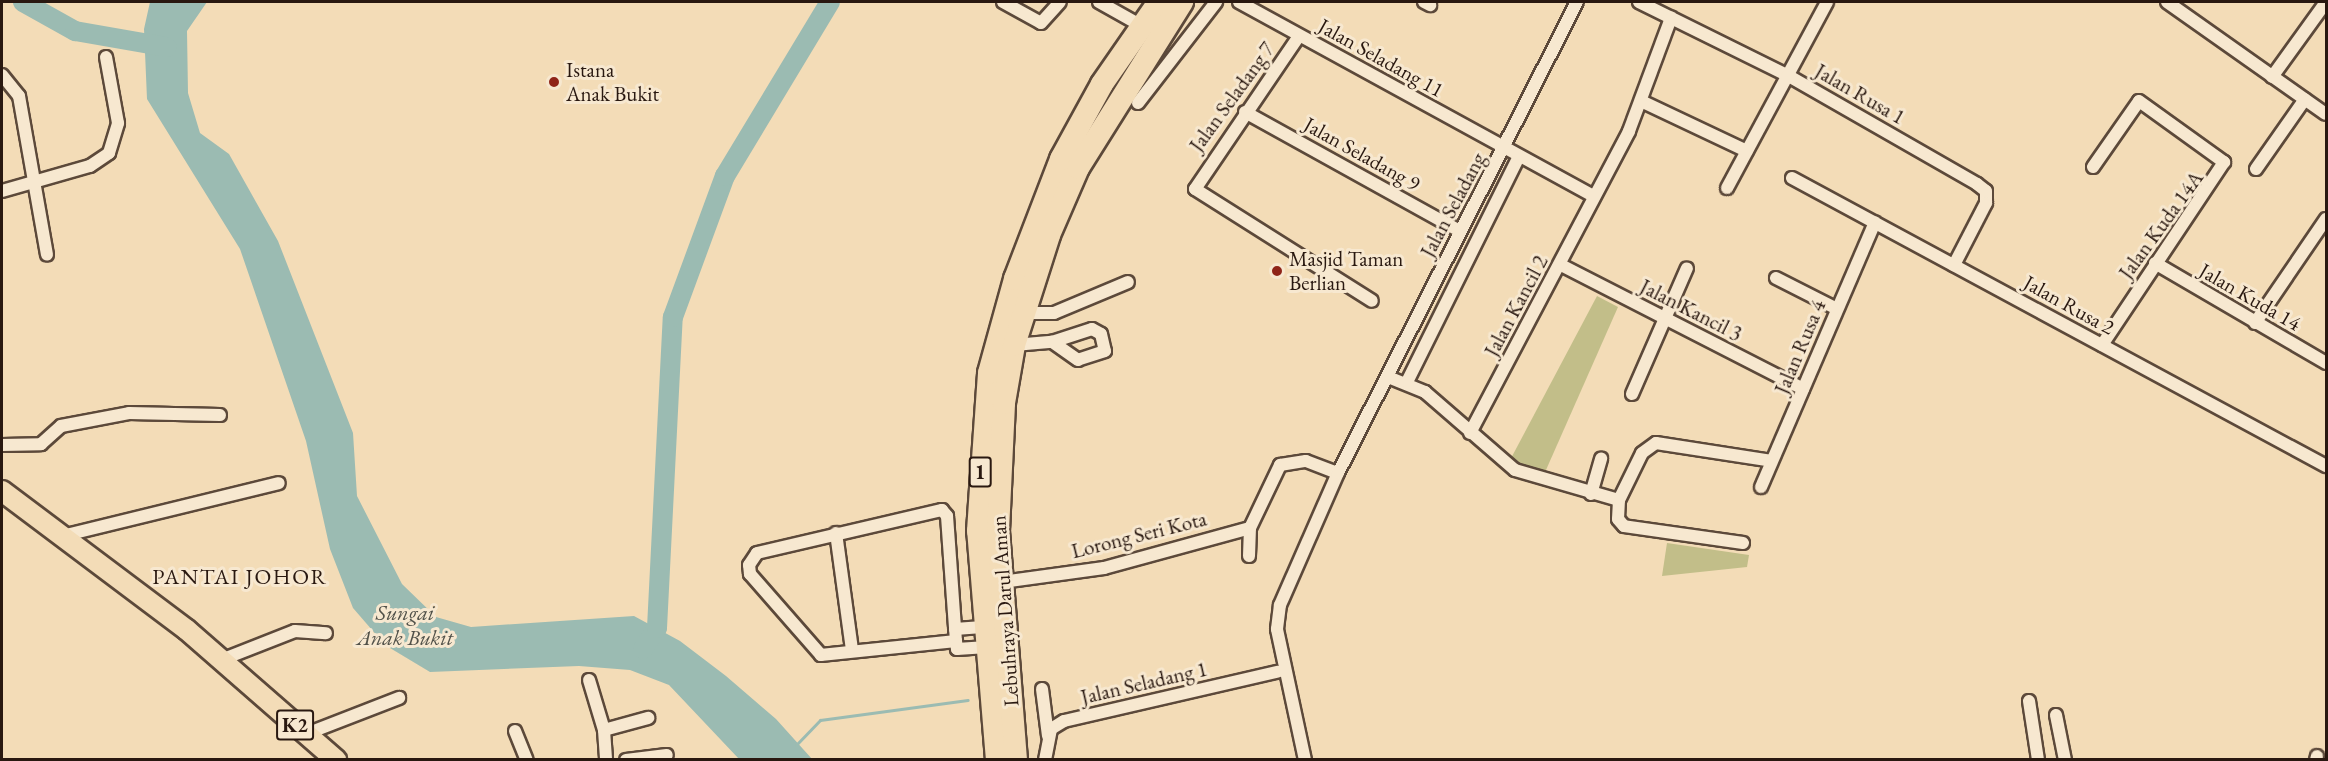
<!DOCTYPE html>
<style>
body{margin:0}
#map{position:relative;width:2328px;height:761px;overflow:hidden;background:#f3dcb7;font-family:"EB Garamond",serif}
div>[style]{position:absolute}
.green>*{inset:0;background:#c2be89}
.water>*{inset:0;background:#9bbbb2}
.stream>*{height:3px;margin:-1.5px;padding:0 1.5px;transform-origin:1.5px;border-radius:1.5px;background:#9bbbb2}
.river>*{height:20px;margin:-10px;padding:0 10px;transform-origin:10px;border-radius:10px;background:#9bbbb2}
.roads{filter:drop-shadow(2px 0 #5c493a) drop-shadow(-2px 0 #5c493a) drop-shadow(0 2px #5c493a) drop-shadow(0 -2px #5c493a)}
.street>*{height:12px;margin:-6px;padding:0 6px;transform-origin:6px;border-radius:6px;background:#f7e8d0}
.primary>*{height:20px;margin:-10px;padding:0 10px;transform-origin:10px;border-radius:10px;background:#f3dcb7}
.highway>*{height:22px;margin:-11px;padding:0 11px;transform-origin:11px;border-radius:11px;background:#f3dcb7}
.dots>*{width:16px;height:16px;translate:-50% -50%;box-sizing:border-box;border:3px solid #f7e8d0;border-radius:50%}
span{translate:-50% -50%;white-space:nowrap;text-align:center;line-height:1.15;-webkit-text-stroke:6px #f7e8d0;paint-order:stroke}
.shield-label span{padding:2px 4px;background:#f7e8d0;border:2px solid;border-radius:4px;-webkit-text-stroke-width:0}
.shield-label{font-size:20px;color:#291810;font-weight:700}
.street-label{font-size:21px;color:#291810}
.poi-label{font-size:21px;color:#291810}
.left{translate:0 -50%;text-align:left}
.neighbourhood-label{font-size:22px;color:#291810;letter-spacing:1.5px}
.water-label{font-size:22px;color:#515149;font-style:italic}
.frame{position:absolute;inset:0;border:3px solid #291810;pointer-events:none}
</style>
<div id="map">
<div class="green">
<div style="clip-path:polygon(1597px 296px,1618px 307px,1542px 479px,1509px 462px)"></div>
<div style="clip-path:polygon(1667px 543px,1749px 555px,1747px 567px,1662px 576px)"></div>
</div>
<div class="water">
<div style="clip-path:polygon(150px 2px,207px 2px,187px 31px,188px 93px,200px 133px,229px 154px,278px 241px,353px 433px,357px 496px,402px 584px,436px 617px,471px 627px,634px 616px,680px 641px,726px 676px,776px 719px,812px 759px,739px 759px,669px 685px,630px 670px,579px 666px,430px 672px,385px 645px,353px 608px,330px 549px,306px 441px,240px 249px,147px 99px,144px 29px)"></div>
</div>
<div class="stream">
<div style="left:796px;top:745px;width:35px;rotate:-46deg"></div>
<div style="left:820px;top:720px;width:149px;rotate:-7.7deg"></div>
</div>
<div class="river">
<div style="left:23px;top:2px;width:60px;rotate:29.1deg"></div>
<div style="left:75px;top:31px;width:93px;rotate:9.9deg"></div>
<div style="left:643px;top:649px;width:25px;rotate:-56deg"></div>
<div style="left:657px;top:628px;width:311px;rotate:-87.1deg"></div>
<div style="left:673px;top:317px;width:150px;rotate:-69.8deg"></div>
<div style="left:725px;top:176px;width:203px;rotate:-58.9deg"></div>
</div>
<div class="roads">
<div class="street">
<div style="left:1003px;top:2px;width:43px;rotate:28.9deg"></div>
<div style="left:1041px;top:23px;width:28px;rotate:-48deg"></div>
<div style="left:1099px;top:2px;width:49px;rotate:29.2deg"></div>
<div style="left:1239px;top:2px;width:404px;rotate:28.7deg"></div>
<div style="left:1424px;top:2px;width:7px;rotate:27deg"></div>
<div style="left:1639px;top:2px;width:165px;rotate:26.3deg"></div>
<div style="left:1787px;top:75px;width:219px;rotate:29.8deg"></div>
<div style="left:1977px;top:184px;width:11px;rotate:38deg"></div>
<div style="left:1986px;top:191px;width:12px;rotate:90deg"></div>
<div style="left:1986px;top:203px;width:70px;rotate:117.3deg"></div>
<div style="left:2167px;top:2px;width:194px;rotate:35.2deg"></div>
<div style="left:1299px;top:36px;width:185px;rotate:124.2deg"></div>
<div style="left:1195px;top:189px;width:209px;rotate:32.3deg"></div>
<div style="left:2px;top:75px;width:27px;rotate:51deg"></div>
<div style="left:19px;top:96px;width:161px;rotate:80deg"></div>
<div style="left:2272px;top:77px;width:92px;rotate:-54.2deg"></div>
<div style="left:1641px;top:101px;width:117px;rotate:25.3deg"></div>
<div style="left:1138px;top:103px;width:128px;rotate:-52.3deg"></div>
<div style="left:1245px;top:112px;width:246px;rotate:29deg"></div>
<div style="left:2093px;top:167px;width:80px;rotate:-55.1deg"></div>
<div style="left:2139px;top:101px;width:105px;rotate:35.7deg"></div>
<div style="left:2224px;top:162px;width:220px;rotate:123.7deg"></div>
<div style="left:2256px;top:169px;width:85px;rotate:-55deg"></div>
<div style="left:1792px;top:178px;width:607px;rotate:28.34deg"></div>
<div style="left:1727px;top:188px;width:211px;rotate:-61.7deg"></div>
<div style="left:2px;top:191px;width:91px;rotate:-15.9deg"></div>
<div style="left:90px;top:166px;width:23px;rotate:-34deg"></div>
<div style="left:109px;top:153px;width:31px;rotate:-73deg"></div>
<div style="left:118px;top:123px;width:67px;rotate:-100.3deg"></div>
<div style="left:2155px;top:263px;width:198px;rotate:30.3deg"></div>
<div style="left:1561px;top:265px;width:272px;rotate:27.1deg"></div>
<div style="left:1776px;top:278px;width:68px;rotate:26.9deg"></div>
<div style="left:1023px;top:313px;width:31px"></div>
<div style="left:1054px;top:313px;width:80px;rotate:-22.7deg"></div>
<div style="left:2255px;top:323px;width:126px;rotate:-55.7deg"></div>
<div style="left:1014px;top:345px;width:38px;rotate:-5deg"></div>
<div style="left:1052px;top:342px;width:42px;rotate:-18deg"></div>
<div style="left:1092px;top:329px;width:10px;rotate:29deg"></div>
<div style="left:1101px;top:334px;width:17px;rotate:77deg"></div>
<div style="left:1105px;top:351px;width:28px;rotate:162deg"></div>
<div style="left:1078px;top:360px;width:32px;rotate:-145deg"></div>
<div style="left:1388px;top:377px;width:40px;rotate:22deg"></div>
<div style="left:1425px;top:392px;width:119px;rotate:40.9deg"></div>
<div style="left:1515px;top:470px;width:108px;rotate:16.1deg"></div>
<div style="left:1407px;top:382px;width:252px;rotate:-63.6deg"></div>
<div style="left:1632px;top:394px;width:137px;rotate:-66.4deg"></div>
<div style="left:1470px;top:433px;width:341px;rotate:-62.2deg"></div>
<div style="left:1629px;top:131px;width:121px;rotate:-69.6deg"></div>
<div style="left:2px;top:445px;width:39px;rotate:-1deg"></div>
<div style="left:41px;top:444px;width:27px;rotate:-42deg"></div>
<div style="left:61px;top:426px;width:69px;rotate:-10.8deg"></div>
<div style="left:129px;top:413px;width:91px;rotate:1.3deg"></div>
<div style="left:1761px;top:487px;width:288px;rotate:-66.7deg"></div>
<div style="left:1591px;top:494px;width:37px;rotate:-74deg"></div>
<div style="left:836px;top:533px;width:118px;rotate:82.2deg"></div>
<div style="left:62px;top:536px;width:223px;rotate:-13.7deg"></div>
<div style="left:1743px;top:543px;width:120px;rotate:-171.9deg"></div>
<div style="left:1624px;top:526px;width:9px;rotate:-131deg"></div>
<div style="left:1618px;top:519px;width:19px;rotate:-87deg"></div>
<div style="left:1619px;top:500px;width:52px;rotate:-63.9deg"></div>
<div style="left:1642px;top:453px;width:17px;rotate:-36deg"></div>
<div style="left:1656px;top:443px;width:117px;rotate:8.8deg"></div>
<div style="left:1249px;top:556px;width:28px;rotate:-88deg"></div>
<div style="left:1250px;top:528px;width:70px;rotate:-64.5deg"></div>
<div style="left:1280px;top:465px;width:26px;rotate:-9deg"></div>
<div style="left:1306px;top:461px;width:34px;rotate:21deg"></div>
<div style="left:1002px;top:582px;width:103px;rotate:-7.8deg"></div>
<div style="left:1104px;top:568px;width:151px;rotate:-15.3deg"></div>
<div style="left:955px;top:629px;width:31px;rotate:-4deg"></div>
<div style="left:956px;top:641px;width:136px;rotate:174.1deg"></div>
<div style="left:821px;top:655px;width:108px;rotate:-131.2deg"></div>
<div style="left:750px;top:574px;width:9px;rotate:-96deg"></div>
<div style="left:749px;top:565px;width:14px;rotate:-56deg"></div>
<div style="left:757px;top:553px;width:190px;rotate:-13.1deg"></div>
<div style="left:942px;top:510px;width:8px;rotate:50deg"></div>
<div style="left:947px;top:516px;width:125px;rotate:85.9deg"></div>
<div style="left:956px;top:641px;width:8px;rotate:83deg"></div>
<div style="left:957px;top:649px;width:30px;rotate:-4deg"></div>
<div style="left:221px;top:660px;width:79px;rotate:-21.4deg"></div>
<div style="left:295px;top:631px;width:31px;rotate:4deg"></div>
<div style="left:589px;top:680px;width:52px;rotate:73.3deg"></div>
<div style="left:604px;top:730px;width:30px;rotate:86deg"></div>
<div style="left:1042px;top:689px;width:47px;rotate:82.7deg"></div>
<div style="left:2029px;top:701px;width:60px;rotate:81.3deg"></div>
<div style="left:2056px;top:715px;width:46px;rotate:78.7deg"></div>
<div style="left:604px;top:730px;width:46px;rotate:-15.3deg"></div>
<div style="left:515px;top:731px;width:31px;rotate:68deg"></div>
<div style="left:306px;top:734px;width:100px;rotate:-21.2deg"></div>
<div style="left:626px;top:760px;width:41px;rotate:-7deg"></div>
<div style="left:1045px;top:760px;width:32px;rotate:-79deg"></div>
<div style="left:1051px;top:729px;width:15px;rotate:-32deg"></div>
<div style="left:1064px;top:721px;width:219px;rotate:-13deg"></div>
<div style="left:1305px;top:760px;width:134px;rotate:-102.1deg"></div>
<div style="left:1277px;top:629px;width:24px;rotate:-83deg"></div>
<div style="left:1280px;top:605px;width:144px;rotate:-66.3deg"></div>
<div style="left:1338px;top:473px;width:528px;rotate:-63.1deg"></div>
<div style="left:2316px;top:760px;width:4px;rotate:-76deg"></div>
</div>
<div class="primary">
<div style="left:2px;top:491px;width:231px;rotate:36.9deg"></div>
<div style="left:187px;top:630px;width:198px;rotate:41.1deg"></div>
</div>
<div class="highway">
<div style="left:997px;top:760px;width:230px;rotate:-94.7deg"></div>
<div style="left:978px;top:531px;width:158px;rotate:-86deg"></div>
<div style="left:989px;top:373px;width:98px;rotate:-74.5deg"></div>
<div style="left:1015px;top:279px;width:129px;rotate:-69deg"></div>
<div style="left:1061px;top:159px;width:85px;rotate:-61.3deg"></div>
<div style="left:1102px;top:84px;width:100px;rotate:-55.2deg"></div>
<div style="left:1016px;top:760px;width:230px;rotate:-94.5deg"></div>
<div style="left:998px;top:531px;width:128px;rotate:-87.3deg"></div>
<div style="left:1004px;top:403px;width:59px;rotate:-80.2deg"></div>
<div style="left:1014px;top:345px;width:115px;rotate:-72.3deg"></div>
<div style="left:1049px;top:235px;width:73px;rotate:-66.6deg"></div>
<div style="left:1078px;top:168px;width:196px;rotate:-57.9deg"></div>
</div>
</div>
<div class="dots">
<div style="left:554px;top:82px;background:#8f2418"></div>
<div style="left:1277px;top:271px;background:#8f2418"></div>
</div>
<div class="shield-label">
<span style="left:980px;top:472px">1</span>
<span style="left:295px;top:725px">K2</span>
</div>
<div class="street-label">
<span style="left:1381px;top:58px;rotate:29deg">Jalan Seladang 11</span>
<span style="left:1860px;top:94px;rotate:30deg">Jalan Rusa 1</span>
<span style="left:1232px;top:97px;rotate:-54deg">Jalan Seladang 7</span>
<span style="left:1362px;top:154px;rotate:29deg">Jalan Seladang 9</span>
<span style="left:1453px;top:205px;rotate:-62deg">Jalan Seladang</span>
<span style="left:2161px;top:225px;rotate:-54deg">Jalan Kuda 14A</span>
<span style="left:2250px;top:297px;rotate:30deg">Jalan Kuda 14</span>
<span style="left:2069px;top:305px;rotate:29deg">Jalan Rusa 2</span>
<span style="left:1516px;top:306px;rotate:-62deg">Jalan Kancil 2</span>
<span style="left:1691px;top:310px;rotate:27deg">Jalan Kancil 3</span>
<span style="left:1800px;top:347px;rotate:-67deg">Jalan Rusa 4</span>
<span style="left:1139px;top:535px;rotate:-14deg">Lorong Seri Kota</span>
<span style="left:1005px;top:611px;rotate:-94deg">Lebuhraya Darul Aman</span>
<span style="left:1144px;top:683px;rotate:-13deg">Jalan Seladang 1</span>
</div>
<div class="poi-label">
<span class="left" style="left:566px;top:82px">Istana<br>Anak Bukit</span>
<span class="left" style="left:1289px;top:271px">Masjid Taman<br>Berlian</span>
</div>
<div class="neighbourhood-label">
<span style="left:240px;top:577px">PANTAI JOHOR</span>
</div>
<div class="water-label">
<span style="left:405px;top:625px">Sungai<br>Anak Bukit</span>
</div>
<div class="frame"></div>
</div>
